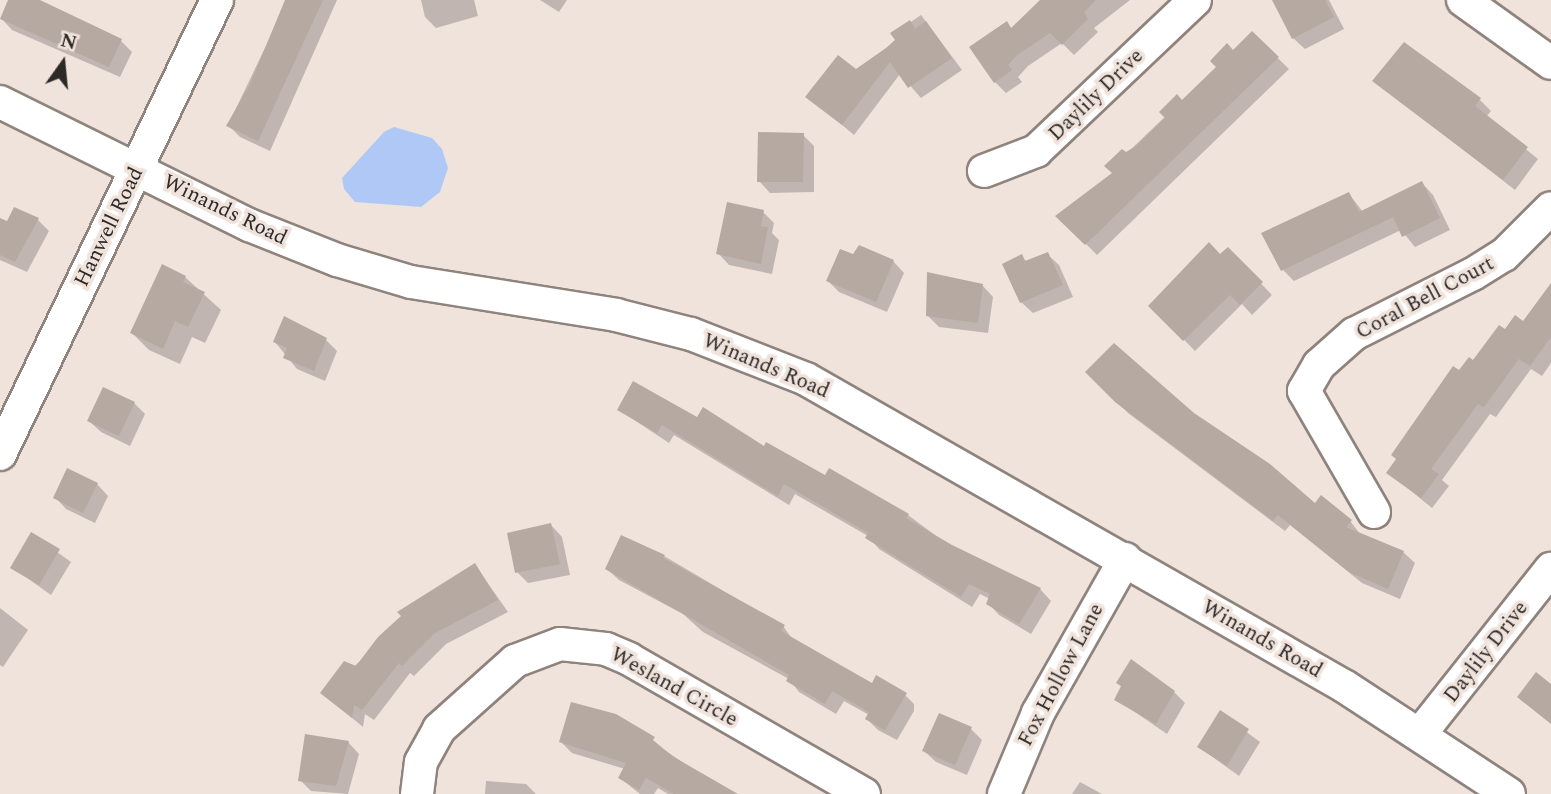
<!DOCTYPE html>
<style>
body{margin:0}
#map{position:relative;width:1551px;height:794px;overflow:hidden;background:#f0e3dc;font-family:Spectral,serif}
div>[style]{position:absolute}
.water>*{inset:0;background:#afc8f6}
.shadow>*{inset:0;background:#0003}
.building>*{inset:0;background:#b5a9a2}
.roads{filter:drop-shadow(2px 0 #8f837d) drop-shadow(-2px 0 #8f837d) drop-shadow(0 2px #8f837d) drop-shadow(0 -2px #8f837d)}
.minor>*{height:32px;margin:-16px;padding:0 16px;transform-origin:16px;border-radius:16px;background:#fff}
span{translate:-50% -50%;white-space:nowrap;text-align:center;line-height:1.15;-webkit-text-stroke:7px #f0e3dc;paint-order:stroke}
.street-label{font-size:21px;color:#2d2926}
.north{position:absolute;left:28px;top:28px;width:70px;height:70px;-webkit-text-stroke:5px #f0e3dc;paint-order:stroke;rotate:15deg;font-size:19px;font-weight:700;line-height:28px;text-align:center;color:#2d2926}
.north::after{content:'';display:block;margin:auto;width:24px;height:32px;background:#2d2926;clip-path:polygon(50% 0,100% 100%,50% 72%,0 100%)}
</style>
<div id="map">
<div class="water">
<div style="clip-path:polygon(394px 127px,432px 138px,442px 149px,448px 168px,440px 192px,421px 207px,355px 202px,344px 189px,342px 178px,384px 132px)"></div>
</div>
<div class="shadow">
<div style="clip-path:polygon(10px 0,37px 0,121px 41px,132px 52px,120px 77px,12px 30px,1px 18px)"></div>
<div style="clip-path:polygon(288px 0,337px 0,270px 151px,240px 137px,228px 125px)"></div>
<div style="clip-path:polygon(421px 0,474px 0,478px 16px,436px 28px,425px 17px)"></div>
<div style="clip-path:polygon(540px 0,567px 0,559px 12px)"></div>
<div style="clip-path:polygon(1046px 0,1130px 0,1094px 28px,1098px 32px,1074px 55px,1062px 43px,1028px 66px,1018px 77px,1022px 82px,1006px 93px,995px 82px,1007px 24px,1012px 29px)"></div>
<div style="clip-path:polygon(1279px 0,1329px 0,1344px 29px,1305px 49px,1293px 38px)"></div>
<div style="clip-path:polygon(921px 15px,962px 70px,921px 98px,900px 74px,854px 135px,811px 99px,809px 92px,838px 57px,856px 71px,898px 40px,893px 34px)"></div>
<div style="clip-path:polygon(1252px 33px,1289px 69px,1097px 255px,1058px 216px,1115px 174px,1125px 155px)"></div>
<div style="clip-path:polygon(1375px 81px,1480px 100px,1491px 111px,1486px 117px,1538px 159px,1515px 190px)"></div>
<div style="clip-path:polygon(803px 135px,814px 146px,814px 192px,770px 193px,759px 181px)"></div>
<div style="clip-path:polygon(1422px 183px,1433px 195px,1450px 230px,1415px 247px,1401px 230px,1294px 281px,1283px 270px,1349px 194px,1363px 212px)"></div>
<div style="clip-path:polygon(763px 212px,774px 223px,772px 233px,779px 240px,772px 274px,729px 265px,718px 253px)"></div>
<div style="clip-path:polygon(0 220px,8px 223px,38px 220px,49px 231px,27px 272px,0 260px)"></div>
<div style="clip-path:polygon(1228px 249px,1272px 295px,1252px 315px,1242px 304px,1195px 351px,1151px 306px)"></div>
<div style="clip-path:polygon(1047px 254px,1059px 265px,1073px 297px,1033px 313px,1021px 302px,1022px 257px,1027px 262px)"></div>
<div style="clip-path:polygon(854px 256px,893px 261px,904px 273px,887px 312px,839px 292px,828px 281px)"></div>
<div style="clip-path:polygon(185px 277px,221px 310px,205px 343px,192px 337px,180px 364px,149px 350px,132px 333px)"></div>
<div style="clip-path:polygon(982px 285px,993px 297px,988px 333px,939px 327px,927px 315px)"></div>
<div style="clip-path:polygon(1551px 291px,1551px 363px,1542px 376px,1531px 369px,1496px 417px,1490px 414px,1442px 480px,1449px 486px,1432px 508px,1389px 473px,1459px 373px,1505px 331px,1523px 324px)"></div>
<div style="clip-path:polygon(326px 340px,337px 351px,325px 381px,297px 369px,275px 342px)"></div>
<div style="clip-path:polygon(1087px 372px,1193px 414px,1315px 505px,1351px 522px,1360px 534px,1403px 552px,1415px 563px,1400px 599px,1362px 583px,1290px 525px,1285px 531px,1128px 413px)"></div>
<div style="clip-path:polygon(134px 403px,145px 414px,130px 446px,101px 432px,89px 421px)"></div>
<div style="clip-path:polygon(619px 410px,697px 419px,908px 515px,951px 547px,1040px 589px,1051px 601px,1031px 634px,999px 615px,988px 603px,990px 599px,980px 594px,972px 607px,879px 549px,868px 536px,795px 494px,789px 505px,674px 435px,669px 443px)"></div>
<div style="clip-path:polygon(97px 484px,108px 496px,95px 523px,66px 509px,55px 497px)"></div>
<div style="clip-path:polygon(551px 525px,562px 537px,570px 575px,528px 583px,517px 572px)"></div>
<div style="clip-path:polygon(32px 534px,71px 562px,51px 595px,16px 570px)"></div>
<div style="clip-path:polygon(664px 556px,783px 626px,793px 640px,872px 685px,902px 692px,914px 704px,914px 711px,897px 740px,878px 730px,867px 719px,869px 715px,844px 701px,836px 714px,799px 692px,789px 679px,703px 632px,683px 614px,619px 580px,607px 569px)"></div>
<div style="clip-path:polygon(475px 565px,508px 612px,446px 644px,414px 676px,410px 673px,374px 720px,365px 714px,363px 727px,322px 693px)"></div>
<div style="clip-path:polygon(0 608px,28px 630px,3px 667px,0 665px)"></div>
<div style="clip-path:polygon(1174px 692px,1185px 703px,1167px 734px,1116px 699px)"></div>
<div style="clip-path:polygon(1220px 712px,1260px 742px,1239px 776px,1199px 747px)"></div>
<div style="clip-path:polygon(615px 716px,729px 794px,668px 794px,658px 788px,654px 794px,640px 794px,620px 778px,625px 769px,572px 753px,561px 742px)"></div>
<div style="clip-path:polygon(971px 729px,982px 740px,967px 775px,936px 762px,924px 751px)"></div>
<div style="clip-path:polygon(348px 742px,359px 754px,348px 794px,311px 791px,300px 780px)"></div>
<div style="clip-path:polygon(486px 781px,526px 784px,536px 794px,485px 794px)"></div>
<div style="clip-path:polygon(1080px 782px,1102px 794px,1072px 794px)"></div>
</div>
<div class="building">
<div style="clip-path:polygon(8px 0,40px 0,122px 39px,109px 67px,0 19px)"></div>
<div style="clip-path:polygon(285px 0,323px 0,258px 141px,226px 126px,250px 84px)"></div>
<div style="clip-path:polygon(1040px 0,1096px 0,1084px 12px,1088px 19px,1062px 45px,1050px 33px,1017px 55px,1008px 65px,1012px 70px,994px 83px,969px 47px,1007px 21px,1011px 28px)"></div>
<div style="clip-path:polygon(1272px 0,1325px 0,1334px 17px,1292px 39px)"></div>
<div style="clip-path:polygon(910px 20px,915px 29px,926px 21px,952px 58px,908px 88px,890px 62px,842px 125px,805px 97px,838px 55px,856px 69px,886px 48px,895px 40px,890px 33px)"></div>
<div style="clip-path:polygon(1252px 31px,1279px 57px,1085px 245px,1055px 216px,1112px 173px,1104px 166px,1122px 149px,1126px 152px,1136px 146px,1165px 118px,1159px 112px,1177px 94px,1182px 100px,1216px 67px,1210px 61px,1227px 43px,1233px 50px)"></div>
<div style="clip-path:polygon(1404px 42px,1481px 98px,1475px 106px,1528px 147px,1503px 180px,1372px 81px)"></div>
<div style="clip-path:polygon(758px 132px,804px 133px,803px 182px,757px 182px)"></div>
<div style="clip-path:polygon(1422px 181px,1440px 218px,1402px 237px,1393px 217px,1281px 271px,1261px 233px,1349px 192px,1359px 212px)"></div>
<div style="clip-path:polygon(727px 202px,764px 210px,761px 226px,768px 227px,761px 264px,716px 254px)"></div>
<div style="clip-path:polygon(14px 207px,39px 218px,15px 262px,0 255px,0 218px,7px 221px)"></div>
<div style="clip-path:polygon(1209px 242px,1220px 254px,1228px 247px,1263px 282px,1240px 305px,1230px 295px,1183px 341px,1148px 306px)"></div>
<div style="clip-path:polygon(859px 245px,894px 260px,876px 302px,826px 281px,840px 249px,853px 254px)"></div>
<div style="clip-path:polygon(1048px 252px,1063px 285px,1020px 303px,1002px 264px,1022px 254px,1025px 261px)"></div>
<div style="clip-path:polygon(162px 264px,186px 276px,183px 282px,205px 292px,188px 327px,175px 321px,163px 349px,130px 333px)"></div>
<div style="clip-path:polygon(927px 272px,983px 284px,978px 323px,926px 316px)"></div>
<div style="clip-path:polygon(1551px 283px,1551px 337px,1530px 366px,1519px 359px,1484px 407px,1478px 404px,1431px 469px,1439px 474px,1421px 498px,1386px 473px,1396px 459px,1391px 455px,1453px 366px,1459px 370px,1469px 357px,1473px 360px,1499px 325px,1505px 329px,1515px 315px,1523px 321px)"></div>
<div style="clip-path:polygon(284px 316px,327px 338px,314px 371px,283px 358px,287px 348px,273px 342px)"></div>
<div style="clip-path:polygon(1114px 343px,1194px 413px,1270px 464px,1315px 503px,1321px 495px,1352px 520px,1346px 527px,1404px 551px,1388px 589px,1349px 572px,1278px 515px,1273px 521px,1115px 402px,1085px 372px)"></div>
<div style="clip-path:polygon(633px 381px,697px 417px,703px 407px,764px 446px,766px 442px,825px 475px,829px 468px,909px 514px,906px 518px,952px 545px,1041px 588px,1019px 624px,986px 604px,990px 594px,969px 584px,961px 597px,865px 538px,868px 533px,784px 484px,778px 496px,662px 425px,657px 433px,617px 410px)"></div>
<div style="clip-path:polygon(103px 387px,135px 402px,119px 436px,87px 421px)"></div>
<div style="clip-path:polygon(67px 468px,98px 483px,83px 513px,53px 498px)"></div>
<div style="clip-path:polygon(551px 523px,560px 564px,515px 573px,507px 533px)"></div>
<div style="clip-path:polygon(31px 532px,60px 549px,39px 585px,10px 568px)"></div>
<div style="clip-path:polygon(621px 535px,665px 555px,663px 558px,785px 625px,781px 631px,872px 683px,876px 675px,907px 693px,885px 730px,865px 719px,869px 712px,832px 691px,825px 704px,786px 681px,789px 675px,605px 569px)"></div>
<div style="clip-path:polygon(475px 563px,498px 600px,435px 633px,402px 666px,399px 663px,362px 710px,354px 705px,352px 718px,320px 693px,344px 661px,356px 666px,378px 637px,401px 616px,397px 612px)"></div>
<div style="clip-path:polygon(1131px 659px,1175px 691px,1156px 724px,1114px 700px,1121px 686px,1116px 683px)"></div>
<div style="clip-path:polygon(1536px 672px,1551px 684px,1551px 724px,1517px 697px)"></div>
<div style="clip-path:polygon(571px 702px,616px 714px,655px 737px,653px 740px,672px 756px,738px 794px,674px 794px,646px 778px,639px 790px,618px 778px,626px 763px,559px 742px)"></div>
<div style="clip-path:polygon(1220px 710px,1249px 729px,1227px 766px,1197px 747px)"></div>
<div style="clip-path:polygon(939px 713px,972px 727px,955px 765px,922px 751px)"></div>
<div style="clip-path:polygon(305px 734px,349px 741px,336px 786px,298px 781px)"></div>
</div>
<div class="roads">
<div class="minor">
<div style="left:1463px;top:0;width:108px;rotate:35.6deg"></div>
<div style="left:0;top:102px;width:278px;rotate:26.3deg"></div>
<div style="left:249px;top:225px;width:95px;rotate:21.7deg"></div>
<div style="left:337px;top:260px;width:77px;rotate:16.6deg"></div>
<div style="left:411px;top:282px;width:208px;rotate:9.1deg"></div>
<div style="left:616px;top:315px;width:77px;rotate:14.2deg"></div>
<div style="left:691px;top:334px;width:123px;rotate:21.4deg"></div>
<div style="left:806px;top:379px;width:619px;rotate:29.71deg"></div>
<div style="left:1344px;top:686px;width:197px;rotate:33.2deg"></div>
<div style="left:984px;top:171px;width:56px;rotate:-21deg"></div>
<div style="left:1036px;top:151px;width:219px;rotate:-43.5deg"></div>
<div style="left:0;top:454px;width:503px;rotate:-64.45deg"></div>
<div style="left:1374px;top:512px;width:140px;rotate:-120deg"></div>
<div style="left:1304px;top:391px;width:30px;rotate:-60deg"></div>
<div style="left:1319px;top:365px;width:47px;rotate:-41.5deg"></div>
<div style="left:1354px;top:334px;width:133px;rotate:-26.8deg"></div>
<div style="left:1473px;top:274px;width:36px;rotate:-32deg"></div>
<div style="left:1504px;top:255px;width:66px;rotate:-45deg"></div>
<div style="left:1420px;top:734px;width:211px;rotate:-51.6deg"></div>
<div style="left:417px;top:794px;width:32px;rotate:-83deg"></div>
<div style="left:421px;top:762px;width:38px;rotate:-61deg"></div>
<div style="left:439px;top:729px;width:102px;rotate:-41.8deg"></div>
<div style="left:515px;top:661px;width:48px;rotate:-20.7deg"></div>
<div style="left:560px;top:644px;width:46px;rotate:6.2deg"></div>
<div style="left:606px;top:649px;width:25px;rotate:23deg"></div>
<div style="left:629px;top:659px;width:271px;rotate:29.9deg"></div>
<div style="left:1004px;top:794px;width:88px;rotate:-67.2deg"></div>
<div style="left:1038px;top:713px;width:177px;rotate:-60.5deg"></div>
</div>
</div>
<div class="street-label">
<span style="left:1096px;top:95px;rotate:-44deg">Daylily Drive</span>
<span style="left:225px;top:210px;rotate:26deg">Winands Road</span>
<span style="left:109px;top:227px;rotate:-64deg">Hanwell Road</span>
<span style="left:1425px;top:298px;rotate:-28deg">Coral Bell Court</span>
<span style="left:766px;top:366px;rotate:23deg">Winands Road</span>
<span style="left:1262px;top:639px;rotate:30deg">Winands Road</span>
<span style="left:1486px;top:652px;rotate:-52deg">Daylily Drive</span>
<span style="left:1061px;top:675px;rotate:-62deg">Fox Hollow Lane</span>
<span style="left:674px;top:687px;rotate:29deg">Wesland Circle</span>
</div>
<div class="north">N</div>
</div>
